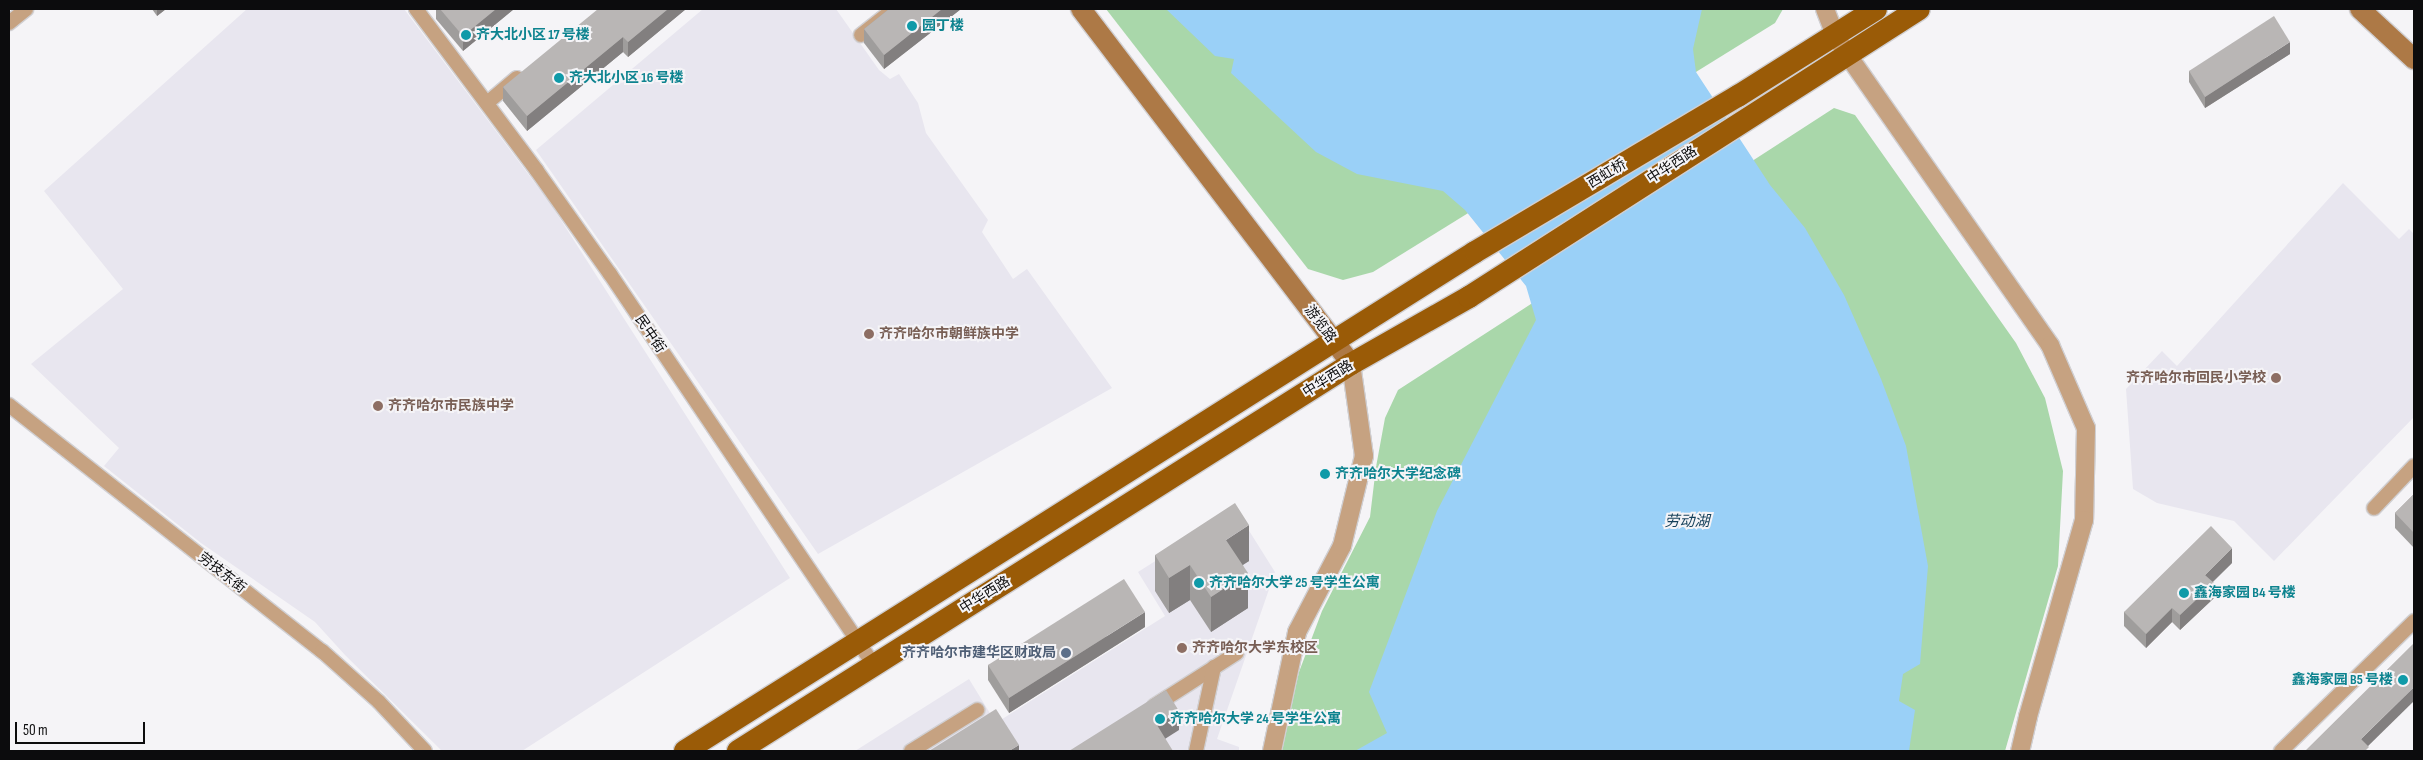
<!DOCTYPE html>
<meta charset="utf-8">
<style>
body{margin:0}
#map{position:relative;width:2423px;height:760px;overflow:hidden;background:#f5f4f7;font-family:"Sofia Sans Condensed","Noto Sans SC",sans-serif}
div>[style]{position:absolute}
.built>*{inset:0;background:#e8e6ef}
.green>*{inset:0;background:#a9d7aa}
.water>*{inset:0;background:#9ad0f7}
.roads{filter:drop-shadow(1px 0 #d0cfd2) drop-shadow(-1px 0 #d0cfd2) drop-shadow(0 1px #d0cfd2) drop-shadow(0 -1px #d0cfd2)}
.minor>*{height:14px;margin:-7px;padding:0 7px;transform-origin:7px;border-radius:7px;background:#c6a281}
.tertiary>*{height:18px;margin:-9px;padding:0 9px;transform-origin:9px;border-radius:9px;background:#c6a281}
.secondary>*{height:20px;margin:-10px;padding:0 10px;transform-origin:10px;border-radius:10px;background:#ad7946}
.primary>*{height:22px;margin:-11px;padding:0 11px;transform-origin:11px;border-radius:11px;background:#9a5b07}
.wall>*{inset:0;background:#9f9d9c}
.shaded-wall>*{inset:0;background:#827f7f}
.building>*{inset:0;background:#b9b6b5}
.dots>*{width:14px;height:14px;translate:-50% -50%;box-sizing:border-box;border:2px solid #f5f4f7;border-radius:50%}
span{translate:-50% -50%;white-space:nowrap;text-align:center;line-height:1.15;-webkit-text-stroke:4px #f5f4f7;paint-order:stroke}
.culture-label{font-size:14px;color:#0d838f;font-weight:700}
.left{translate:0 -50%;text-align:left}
.right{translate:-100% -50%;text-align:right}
.street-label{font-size:14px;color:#0c0c0d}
.education-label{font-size:14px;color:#785e54;font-weight:700}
.service-label{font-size:14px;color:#4e5e75;font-weight:700}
.water-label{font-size:15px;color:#143f59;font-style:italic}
.frame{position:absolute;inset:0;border:10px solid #0c0c0d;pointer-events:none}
.scale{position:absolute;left:15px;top:722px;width:130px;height:22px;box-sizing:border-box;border:2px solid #0c0c0d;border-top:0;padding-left:6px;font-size:15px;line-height:18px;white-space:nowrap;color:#0c0c0d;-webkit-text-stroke:4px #f5f4f7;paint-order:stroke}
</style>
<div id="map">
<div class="built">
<div style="clip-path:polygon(247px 9px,404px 9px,550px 203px,790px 578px,522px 751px,442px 751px,345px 655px,315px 622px,201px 543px,104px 466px,119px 448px,31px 364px,123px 289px,44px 191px)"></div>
<div style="clip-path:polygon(703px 9px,836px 9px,879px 70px,890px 79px,899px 74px,918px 103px,926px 133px,988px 220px,982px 232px,1013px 279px,1027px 269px,1112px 388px,818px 554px,536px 150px)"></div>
<div style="clip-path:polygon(2343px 183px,2399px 239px,2409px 229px,2414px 234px,2414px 417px,2274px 561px,2234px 521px,2157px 503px,2133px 489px,2126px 389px,2162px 351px,2177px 366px)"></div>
<div style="clip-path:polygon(1236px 510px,1275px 572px,1217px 739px,1239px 747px,1239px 751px,855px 751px,969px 679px,996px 723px,1165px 616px,1138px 572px)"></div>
</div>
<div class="green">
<div style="clip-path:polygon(1106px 9px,1783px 9px,1775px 23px,1373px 272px,1343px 280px,1308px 269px)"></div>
<div style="clip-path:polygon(1834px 108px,1855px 115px,2016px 343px,2045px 398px,2063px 471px,2058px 566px,2005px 751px,1280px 751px,1299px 672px,1322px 611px,1370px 517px,1376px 467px,1385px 418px,1398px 390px)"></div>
</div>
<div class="water">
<div style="clip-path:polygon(1166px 9px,1702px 9px,1693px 49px,1696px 72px,1770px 185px,1805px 228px,1844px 295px,1881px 379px,1906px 446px,1928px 566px,1920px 664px,1903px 674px,1899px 701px,1915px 710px,1909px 751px,1355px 751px,1387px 733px,1369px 692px,1437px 511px,1536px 320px,1526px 286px,1465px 210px,1443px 191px,1357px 174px,1316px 152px,1231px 73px,1234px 59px,1215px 56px)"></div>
</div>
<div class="roads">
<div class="minor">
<div style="left:416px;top:9px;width:202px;rotate:53.2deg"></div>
<div style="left:537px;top:171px;width:126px;rotate:54.7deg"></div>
<div style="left:610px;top:274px;width:473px;rotate:56deg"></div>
<div style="left:9px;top:23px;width:22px;rotate:-39deg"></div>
<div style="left:861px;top:35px;width:42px;rotate:-38.2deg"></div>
<div style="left:487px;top:103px;width:39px;rotate:-40deg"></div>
<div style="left:9px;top:405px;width:398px;rotate:38.2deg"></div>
<div style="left:322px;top:651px;width:76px;rotate:41.8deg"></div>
<div style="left:379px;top:702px;width:67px;rotate:46.8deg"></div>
<div style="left:2374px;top:508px;width:58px;rotate:-46.4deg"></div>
<div style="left:1154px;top:706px;width:98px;rotate:-32.6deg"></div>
<div style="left:911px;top:751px;width:78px;rotate:-31.8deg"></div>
<div style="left:1196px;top:751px;width:86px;rotate:-77.9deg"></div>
<div style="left:2281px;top:751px;width:186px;rotate:-44.3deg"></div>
</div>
<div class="tertiary">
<div style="left:1825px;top:9px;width:28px;rotate:69deg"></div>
<div style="left:1835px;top:35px;width:22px;rotate:58deg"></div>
<div style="left:1847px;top:54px;width:355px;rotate:55.1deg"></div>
<div style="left:2050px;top:345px;width:90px;rotate:66.6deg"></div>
<div style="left:2086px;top:428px;width:92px;rotate:91.2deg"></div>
<div style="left:2084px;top:520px;width:205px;rotate:105.9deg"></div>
<div style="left:2028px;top:717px;width:35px;rotate:103deg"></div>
<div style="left:1272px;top:751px;width:122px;rotate:-78.1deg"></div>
<div style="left:1297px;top:632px;width:97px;rotate:-62.4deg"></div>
<div style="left:1342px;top:546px;width:93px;rotate:-76.3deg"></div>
<div style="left:1364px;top:456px;width:93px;rotate:-98deg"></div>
</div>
<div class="secondary">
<div style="left:1081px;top:9px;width:446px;rotate:52.7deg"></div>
<div style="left:2360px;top:9px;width:74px;rotate:42.8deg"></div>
</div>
<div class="primary">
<div style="left:685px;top:751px;width:934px;rotate:-32.28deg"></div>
<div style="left:1475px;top:252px;width:306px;rotate:-30.7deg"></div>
<div style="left:1738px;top:96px;width:163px;rotate:-32.2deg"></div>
<div style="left:738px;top:751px;width:725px;rotate:-32.27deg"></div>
<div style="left:1351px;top:364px;width:136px;rotate:-29.6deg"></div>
<div style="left:1469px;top:297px;width:534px;rotate:-32.62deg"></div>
</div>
</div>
<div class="wall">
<div style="clip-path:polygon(152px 9px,166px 9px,157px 16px)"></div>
<div style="clip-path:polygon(436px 9px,514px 9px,463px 51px,436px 19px)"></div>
<div style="clip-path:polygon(607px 9px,686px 9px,628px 57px,623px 52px,527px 131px,503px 101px,503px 87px)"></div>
<div style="clip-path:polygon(889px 9px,961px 9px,884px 69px,864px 43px,864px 29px)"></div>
<div style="clip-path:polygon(2290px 54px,2205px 108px,2189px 82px,2189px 71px)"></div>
<div style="clip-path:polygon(2414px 494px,2414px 548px,2395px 528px,2395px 513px)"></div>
<div style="clip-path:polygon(1155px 555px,1249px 561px,1243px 565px,1248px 608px,1211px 632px,1190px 600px,1169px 613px,1155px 591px)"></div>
<div style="clip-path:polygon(2232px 563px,2213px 582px,2214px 598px,2180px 630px,2172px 622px,2146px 648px,2124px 626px,2124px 612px)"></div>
<div style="clip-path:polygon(1145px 627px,1009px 713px,988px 680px,988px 665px)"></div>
</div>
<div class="shaded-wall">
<div style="clip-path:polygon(157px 9px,166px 9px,157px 16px)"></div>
<div style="clip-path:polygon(496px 9px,514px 9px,463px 51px,463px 36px)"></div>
<div style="clip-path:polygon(668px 9px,686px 9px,628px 57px,628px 42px)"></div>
<div style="clip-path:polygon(942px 9px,961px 9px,884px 69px,884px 55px)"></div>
<div style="clip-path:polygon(623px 37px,623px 52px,527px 131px,527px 116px)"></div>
<div style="clip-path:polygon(2290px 42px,2290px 54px,2205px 108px,2205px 97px)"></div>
<div style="clip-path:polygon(1249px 525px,1249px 561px,1226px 575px,1226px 540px)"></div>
<div style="clip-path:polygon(2232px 548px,2232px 563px,2205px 589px,2205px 575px)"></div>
<div style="clip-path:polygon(1190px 565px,1190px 600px,1169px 613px,1169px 578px)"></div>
<div style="clip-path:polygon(1248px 573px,1248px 608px,1211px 632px,1211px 597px)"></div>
<div style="clip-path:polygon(2214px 583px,2214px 598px,2180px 630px,2180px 615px)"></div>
<div style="clip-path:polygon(2172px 608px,2172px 622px,2146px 648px,2146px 634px)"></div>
<div style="clip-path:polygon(1145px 612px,1145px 627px,1009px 713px,1009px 698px)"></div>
<div style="clip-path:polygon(2414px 687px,2414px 701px,2363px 751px,2361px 739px)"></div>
<div style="clip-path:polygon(1179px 711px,1179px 730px,1157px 744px,1157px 725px)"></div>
<div style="clip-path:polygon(1019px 745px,1019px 751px,1009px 751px)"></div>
</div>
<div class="building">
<div style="clip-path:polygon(440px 9px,496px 9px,463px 36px)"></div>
<div style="clip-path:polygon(598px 9px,604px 9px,605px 10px,607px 9px,668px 9px,628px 42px,623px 37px,527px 116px,503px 87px)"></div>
<div style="clip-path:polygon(889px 9px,942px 9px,884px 55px,864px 29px)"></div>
<div style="clip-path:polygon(2274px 16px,2290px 42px,2205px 97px,2189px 71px)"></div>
<div style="clip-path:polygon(2414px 494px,2414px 533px,2395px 513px)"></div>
<div style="clip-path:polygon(1235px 503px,1249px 525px,1226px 540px,1248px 573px,1211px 597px,1190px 565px,1169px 578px,1155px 555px)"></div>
<div style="clip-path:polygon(2211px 526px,2232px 548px,2205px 575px,2214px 583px,2180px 615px,2172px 608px,2146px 634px,2124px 612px)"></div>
<div style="clip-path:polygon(1124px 579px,1145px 612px,1009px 698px,988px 665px)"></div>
<div style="clip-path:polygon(2414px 643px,2414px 687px,2361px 739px,2369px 747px,2365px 751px,2305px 751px)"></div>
<div style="clip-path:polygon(1166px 690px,1179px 711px,1157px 725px,1173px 751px,1069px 751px)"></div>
<div style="clip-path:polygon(996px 709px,1019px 745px,1009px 751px,929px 751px)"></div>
</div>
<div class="dots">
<div style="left:912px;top:26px;background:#0f9aa8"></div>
<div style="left:466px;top:35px;background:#0f9aa8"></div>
<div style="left:559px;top:78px;background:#0f9aa8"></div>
<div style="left:869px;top:334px;background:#8d6e63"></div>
<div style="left:2276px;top:378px;background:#8d6e63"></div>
<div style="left:378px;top:406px;background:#8d6e63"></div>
<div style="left:1325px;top:474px;background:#0f9aa8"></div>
<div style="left:1199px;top:583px;background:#0f9aa8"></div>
<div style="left:2184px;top:593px;background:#0f9aa8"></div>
<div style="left:1182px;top:648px;background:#8d6e63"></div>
<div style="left:1066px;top:653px;background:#5c6f8a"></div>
<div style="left:2403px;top:680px;background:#0f9aa8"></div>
<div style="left:1160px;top:719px;background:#0f9aa8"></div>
</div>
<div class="culture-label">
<span class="left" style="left:922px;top:26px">园丁楼</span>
<span class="left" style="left:476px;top:35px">齐大北小区 17 号楼</span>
<span class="left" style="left:569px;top:78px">齐大北小区 16 号楼</span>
<span class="left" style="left:1335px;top:474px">齐齐哈尔大学纪念碑</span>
<span class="left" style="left:1209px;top:583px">齐齐哈尔大学 25 号学生公寓</span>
<span class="left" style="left:2194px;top:593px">鑫海家园 B4 号楼</span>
<span class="right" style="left:2393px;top:680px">鑫海家园 B5 号楼</span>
<span class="left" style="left:1170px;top:719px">齐齐哈尔大学 24 号学生公寓</span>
</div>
<div class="street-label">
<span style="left:1672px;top:165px;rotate:-33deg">中华西路</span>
<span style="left:1607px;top:174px;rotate:-31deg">西虹桥</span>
<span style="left:1320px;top:324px;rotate:53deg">游览路</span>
<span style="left:650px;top:334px;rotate:56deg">民中街</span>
<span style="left:1328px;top:379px;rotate:-32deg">中华西路</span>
<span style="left:222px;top:573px;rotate:38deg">劳技东街</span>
<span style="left:985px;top:595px;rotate:-32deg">中华西路</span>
</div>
<div class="education-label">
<span class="left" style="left:879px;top:334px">齐齐哈尔市朝鲜族中学</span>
<span class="right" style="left:2266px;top:378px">齐齐哈尔市回民小学校</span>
<span class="left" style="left:388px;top:406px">齐齐哈尔市民族中学</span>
<span class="left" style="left:1192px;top:648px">齐齐哈尔大学东校区</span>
</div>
<div class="service-label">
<span class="right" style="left:1056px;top:653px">齐齐哈尔市建华区财政局</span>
</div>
<div class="water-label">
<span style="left:1687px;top:522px">劳动湖</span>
</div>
<div class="frame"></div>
<div class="scale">50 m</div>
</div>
